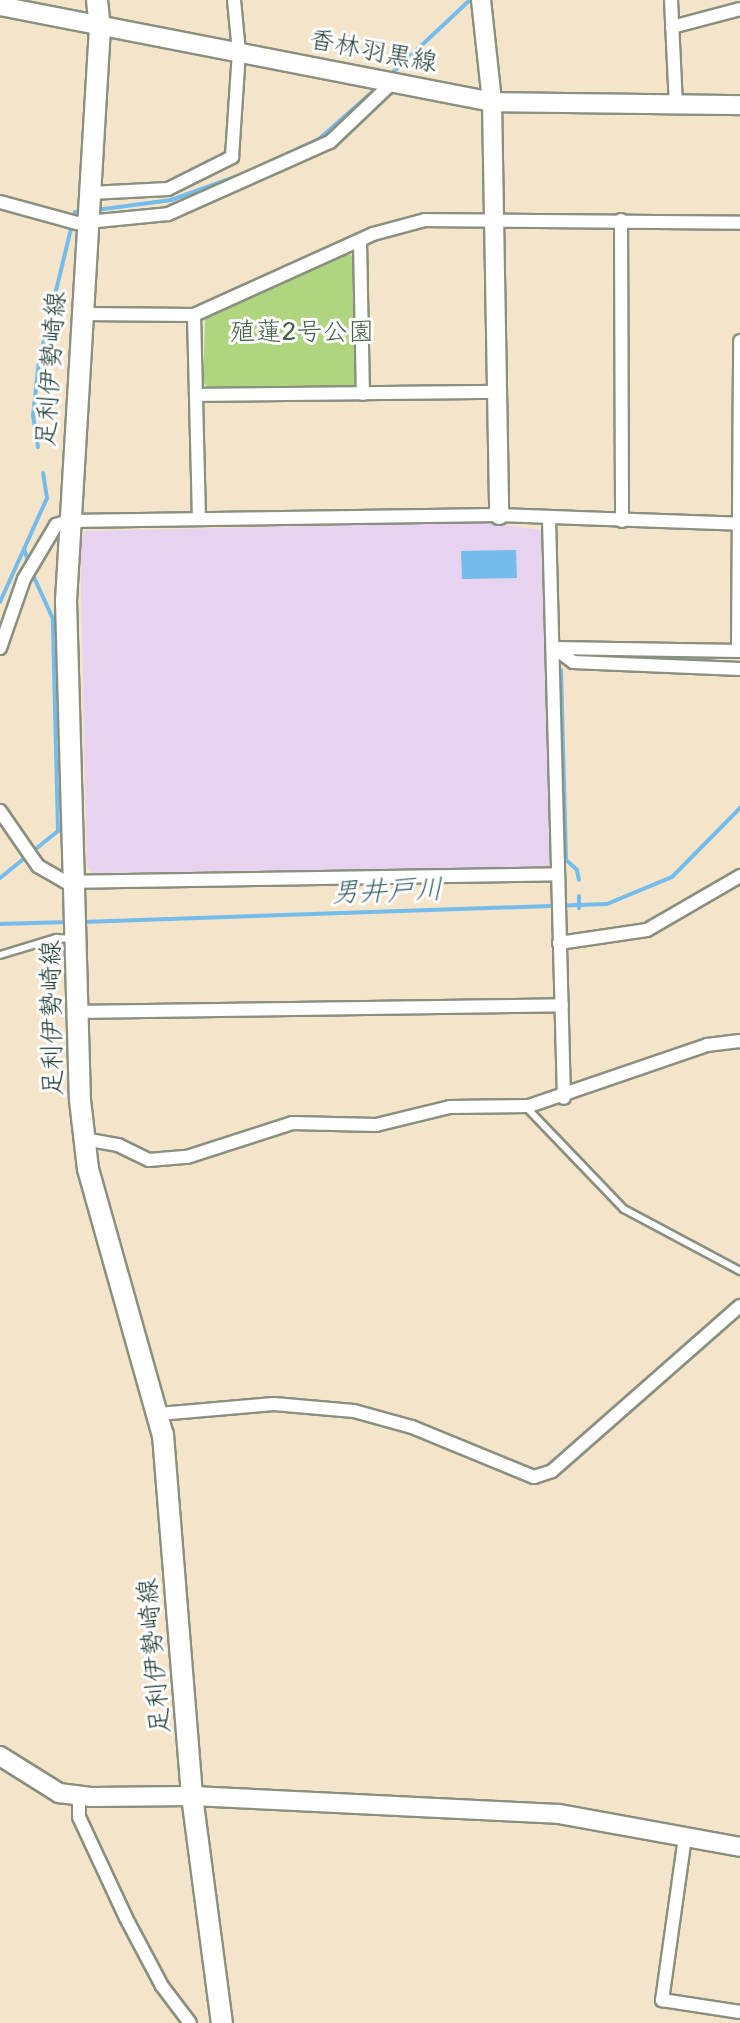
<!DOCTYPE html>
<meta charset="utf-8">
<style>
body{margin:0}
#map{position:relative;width:740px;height:2023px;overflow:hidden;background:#f4e4ca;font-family:Pangolin,"Klee One",sans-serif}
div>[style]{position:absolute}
.built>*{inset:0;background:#e7d2ef}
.green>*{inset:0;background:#b0d57f}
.water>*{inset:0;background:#74bcec}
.stream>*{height:4px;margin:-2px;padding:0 2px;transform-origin:2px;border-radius:2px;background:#74bcec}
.roads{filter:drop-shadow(2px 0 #8a907f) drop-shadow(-2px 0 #8a907f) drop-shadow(0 2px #8a907f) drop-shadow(0 -2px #8a907f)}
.lane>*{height:6px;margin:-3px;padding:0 3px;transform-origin:3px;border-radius:3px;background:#fff}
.street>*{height:12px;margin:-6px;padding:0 6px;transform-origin:6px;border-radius:6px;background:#fff}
.secondary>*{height:18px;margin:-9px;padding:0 9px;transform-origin:9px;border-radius:9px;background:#fff}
.primary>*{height:20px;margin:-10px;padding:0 10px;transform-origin:10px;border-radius:10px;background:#fff}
span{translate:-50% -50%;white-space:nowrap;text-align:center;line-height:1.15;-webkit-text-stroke:6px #fff;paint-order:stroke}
.street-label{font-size:26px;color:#1f3d34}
.park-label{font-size:26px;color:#436347}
.water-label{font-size:28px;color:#39636b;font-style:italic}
</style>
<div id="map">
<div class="built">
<div style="clip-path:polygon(482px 522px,540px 530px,546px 537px,549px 867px,93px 873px,87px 866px,80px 537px,86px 531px)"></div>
</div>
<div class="green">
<div style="clip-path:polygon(348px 254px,357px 257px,358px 380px,353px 387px,209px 389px,203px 382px,205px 318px)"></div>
</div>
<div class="water">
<div style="clip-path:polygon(516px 550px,517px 578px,462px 579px,461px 551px)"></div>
</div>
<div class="stream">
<div style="left:390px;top:75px;width:110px;rotate:-43.2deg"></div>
<div style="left:272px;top:161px;width:52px;rotate:-25.1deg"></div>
<div style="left:319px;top:139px;width:79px;rotate:-41.4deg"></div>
<div style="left:96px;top:210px;width:76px;rotate:-7.6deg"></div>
<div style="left:171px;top:200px;width:80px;rotate:-19.8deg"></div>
<div style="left:38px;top:447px;width:31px;rotate:-99deg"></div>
<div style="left:33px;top:416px;width:55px;rotate:-83.8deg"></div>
<div style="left:39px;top:361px;width:153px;rotate:-76.4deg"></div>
<div style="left:75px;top:212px;width:8px;rotate:-7deg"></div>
<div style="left:29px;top:564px;width:16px;rotate:-108deg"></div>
<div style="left:24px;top:549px;width:56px;rotate:-65.7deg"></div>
<div style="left:47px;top:498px;width:25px;rotate:-99deg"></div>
<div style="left:0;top:602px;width:56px;rotate:-65.7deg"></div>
<div style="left:577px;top:655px;width:163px;rotate:2.8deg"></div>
<div style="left:561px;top:670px;width:190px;rotate:88.5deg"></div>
<div style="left:566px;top:860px;width:15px;rotate:42deg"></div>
<div style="left:577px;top:870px;width:10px;rotate:79deg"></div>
<div style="left:0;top:878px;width:75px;rotate:-39deg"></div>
<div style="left:58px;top:831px;width:212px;rotate:-91.4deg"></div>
<div style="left:53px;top:619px;width:51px;rotate:-114.5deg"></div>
<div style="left:579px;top:908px;width:12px;rotate:-90deg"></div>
<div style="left:82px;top:922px;width:525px;rotate:-1.96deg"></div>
<div style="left:607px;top:904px;width:70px;rotate:-22.6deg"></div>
<div style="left:672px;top:877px;width:97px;rotate:-45.4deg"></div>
<div style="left:0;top:924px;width:69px;rotate:-1.7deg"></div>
</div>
<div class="roads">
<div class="lane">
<div style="left:0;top:955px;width:59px;rotate:-16.9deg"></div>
<div style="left:56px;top:938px;width:17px;rotate:3deg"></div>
<div style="left:527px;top:1108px;width:140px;rotate:46.2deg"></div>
<div style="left:624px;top:1209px;width:132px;rotate:28.1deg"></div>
</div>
<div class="street">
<div style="left:671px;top:0;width:105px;rotate:87.3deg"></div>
<div style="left:672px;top:27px;width:70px;rotate:-14.8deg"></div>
<div style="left:90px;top:193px;width:78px;rotate:-2.9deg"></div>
<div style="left:168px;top:189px;width:72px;rotate:-26.6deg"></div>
<div style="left:232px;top:157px;width:105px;rotate:-86.2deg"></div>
<div style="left:239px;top:52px;width:52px;rotate:-95.5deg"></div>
<div style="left:0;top:202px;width:80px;rotate:15.3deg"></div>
<div style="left:77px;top:223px;width:91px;rotate:-5.6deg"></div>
<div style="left:168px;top:214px;width:177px;rotate:-24deg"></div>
<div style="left:330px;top:142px;width:87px;rotate:-43.6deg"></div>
<div style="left:621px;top:220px;width:301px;rotate:89.8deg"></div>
<div style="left:360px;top:241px;width:153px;rotate:88.9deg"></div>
<div style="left:83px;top:314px;width:111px;rotate:0.5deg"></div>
<div style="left:194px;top:315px;width:196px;rotate:-24.3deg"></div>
<div style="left:373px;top:234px;width:54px;rotate:-15.1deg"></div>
<div style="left:425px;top:220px;width:315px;rotate:0.5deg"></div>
<div style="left:194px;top:315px;width:204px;rotate:88.6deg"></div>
<div style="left:196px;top:395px;width:300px;rotate:-0.6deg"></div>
<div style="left:549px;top:519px;width:579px;rotate:88.52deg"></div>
<div style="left:0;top:648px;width:73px;rotate:-70.8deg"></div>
<div style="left:24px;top:579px;width:63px;rotate:-59.3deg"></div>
<div style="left:56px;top:525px;width:13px;rotate:-18deg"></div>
<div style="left:68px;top:521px;width:431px;rotate:-0.8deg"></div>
<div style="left:499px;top:515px;width:241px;rotate:2.1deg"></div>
<div style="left:554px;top:648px;width:24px;rotate:36deg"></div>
<div style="left:573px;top:662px;width:167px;rotate:2.4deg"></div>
<div style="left:554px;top:648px;width:186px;rotate:0.9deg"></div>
<div style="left:738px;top:651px;width:310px;rotate:-89.6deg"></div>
<div style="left:0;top:811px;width:67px;rotate:55.4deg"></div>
<div style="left:38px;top:866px;width:32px;rotate:30deg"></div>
<div style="left:66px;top:882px;width:492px;rotate:-0.9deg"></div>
<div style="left:559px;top:943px;width:89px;rotate:-8.4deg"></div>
<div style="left:647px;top:930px;width:108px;rotate:-30.1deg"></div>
<div style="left:78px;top:1012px;width:484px;rotate:-0.8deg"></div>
<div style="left:84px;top:1139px;width:35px;rotate:10deg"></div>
<div style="left:118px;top:1145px;width:34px;rotate:26deg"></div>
<div style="left:149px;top:1160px;width:38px;rotate:-5deg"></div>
<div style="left:187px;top:1157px;width:110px;rotate:-17.9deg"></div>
<div style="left:292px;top:1123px;width:84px;rotate:1.4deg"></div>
<div style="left:376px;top:1125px;width:76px;rotate:-13.7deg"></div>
<div style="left:450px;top:1107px;width:79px;rotate:-0.7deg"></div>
<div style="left:529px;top:1106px;width:188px;rotate:-18.9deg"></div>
<div style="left:707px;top:1045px;width:33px;rotate:-7deg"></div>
<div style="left:159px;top:1414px;width:115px;rotate:-5deg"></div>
<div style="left:274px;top:1404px;width:80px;rotate:5deg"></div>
<div style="left:354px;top:1411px;width:60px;rotate:15.4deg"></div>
<div style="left:412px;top:1427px;width:132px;rotate:22.3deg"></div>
<div style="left:534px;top:1477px;width:19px;rotate:-18deg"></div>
<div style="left:552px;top:1471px;width:250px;rotate:-41.3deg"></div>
<div style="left:79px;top:1795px;width:22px;rotate:90deg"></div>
<div style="left:79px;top:1817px;width:111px;rotate:65deg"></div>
<div style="left:126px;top:1918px;width:77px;rotate:62.1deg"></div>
<div style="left:162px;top:1986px;width:46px;rotate:52.9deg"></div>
<div style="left:685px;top:1837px;width:165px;rotate:98deg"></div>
<div style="left:662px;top:2000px;width:79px;rotate:8.7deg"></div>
</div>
<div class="secondary">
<div style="left:481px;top:0;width:103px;rotate:83.8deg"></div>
<div style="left:492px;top:102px;width:413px;rotate:89deg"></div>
<div style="left:0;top:6px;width:501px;rotate:11.04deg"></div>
<div style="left:492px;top:102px;width:248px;rotate:0.7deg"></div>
<div style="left:0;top:1756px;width:70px;rotate:32.1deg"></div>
<div style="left:59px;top:1793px;width:32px;rotate:7deg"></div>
<div style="left:91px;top:1797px;width:101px;rotate:-0.6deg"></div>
<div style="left:192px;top:1796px;width:367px;rotate:2.8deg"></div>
<div style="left:559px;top:1814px;width:184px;rotate:10.3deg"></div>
</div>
<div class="primary">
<div style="left:97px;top:0;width:27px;rotate:84deg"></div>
<div style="left:100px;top:27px;width:575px;rotate:93.39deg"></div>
<div style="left:66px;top:601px;width:499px;rotate:88.4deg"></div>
<div style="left:80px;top:1100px;width:69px;rotate:83.4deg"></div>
<div style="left:88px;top:1169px;width:276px;rotate:74.3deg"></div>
<div style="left:163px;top:1435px;width:362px;rotate:85.4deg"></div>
<div style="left:192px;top:1796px;width:229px;rotate:82.5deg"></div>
</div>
</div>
<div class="street-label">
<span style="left:373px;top:52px;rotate:11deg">香林羽黒線</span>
<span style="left:52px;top:369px;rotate:-86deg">足利伊勢崎線</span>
<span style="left:53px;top:1018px;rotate:-91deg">足利伊勢崎線</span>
<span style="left:155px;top:1656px;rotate:-95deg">足利伊勢崎線</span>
</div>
<div class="park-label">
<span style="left:302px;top:333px">殖蓮2号公園</span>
</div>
<div class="water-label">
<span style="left:387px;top:892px;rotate:-2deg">男井戸川</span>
</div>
</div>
